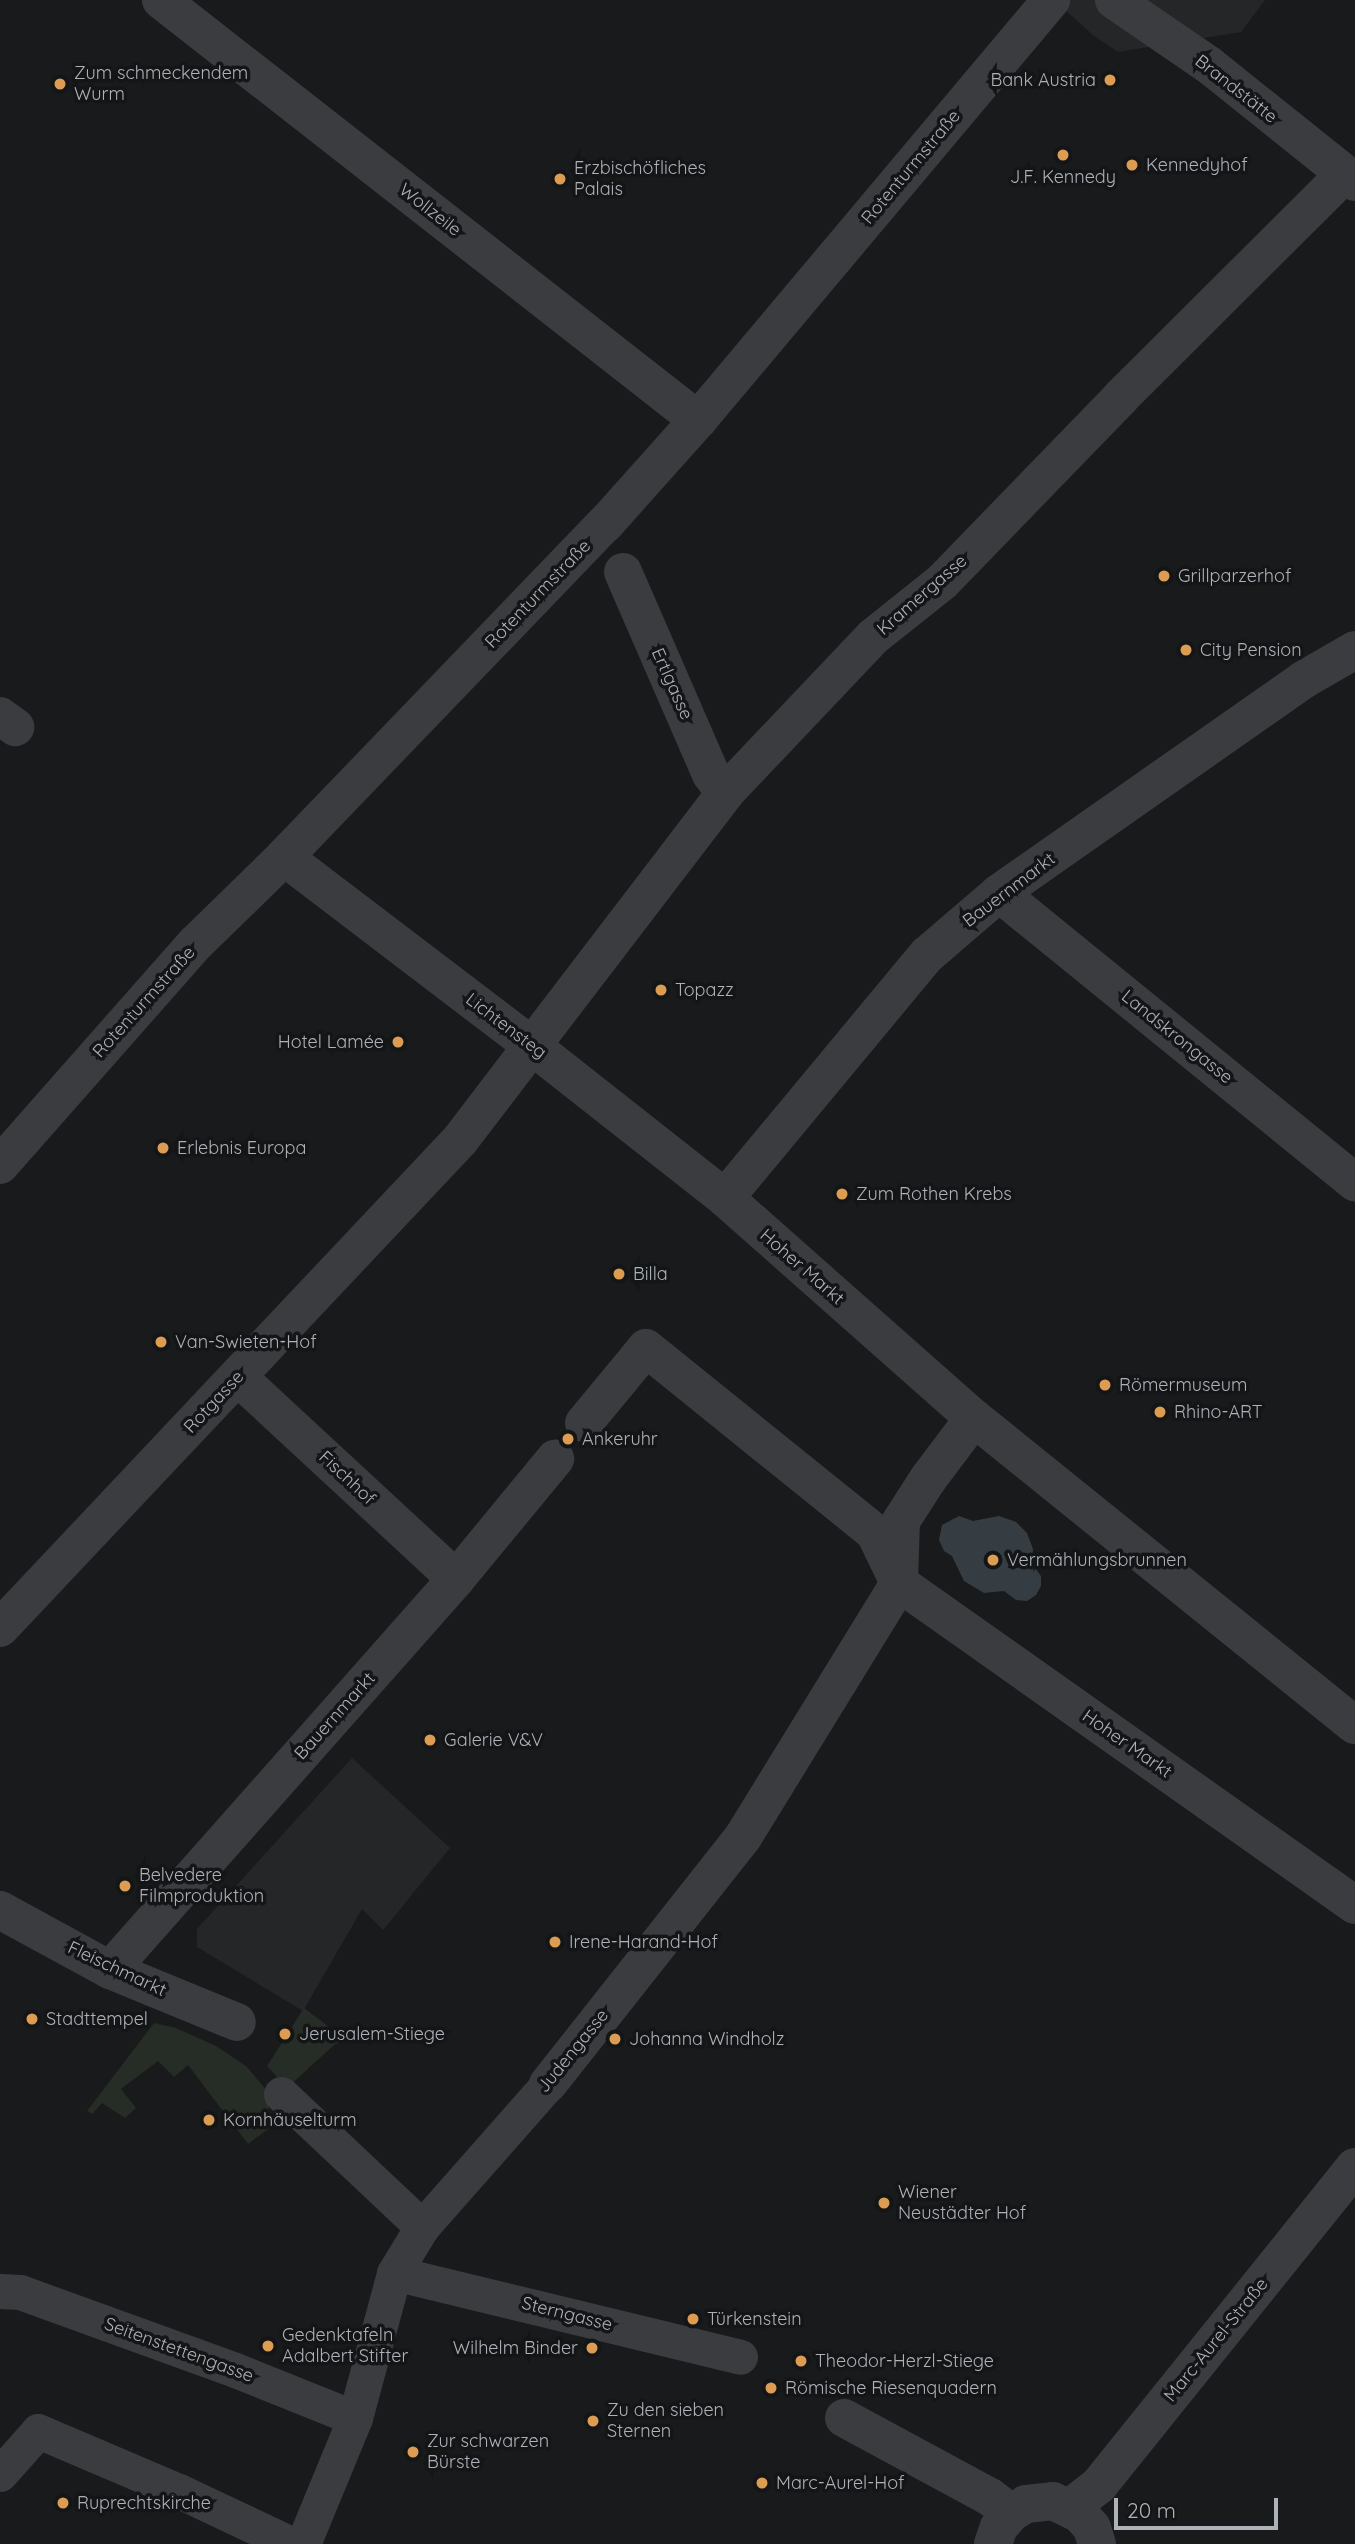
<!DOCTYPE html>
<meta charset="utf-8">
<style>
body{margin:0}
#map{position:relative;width:1355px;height:2544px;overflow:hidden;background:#191a1b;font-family:Quicksand,sans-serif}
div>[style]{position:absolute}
.built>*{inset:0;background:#252628}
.green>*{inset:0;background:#262d26}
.water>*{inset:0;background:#353d43}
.pedestrian>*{height:35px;margin:-17.5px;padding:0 17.5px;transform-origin:17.5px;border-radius:17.5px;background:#3b3c40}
.minor>*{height:38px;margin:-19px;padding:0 19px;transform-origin:19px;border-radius:19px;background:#3b3c40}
.dots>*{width:19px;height:19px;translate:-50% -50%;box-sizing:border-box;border:4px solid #141516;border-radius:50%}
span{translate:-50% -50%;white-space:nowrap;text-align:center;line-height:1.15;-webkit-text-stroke:7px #141516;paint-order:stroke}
.poi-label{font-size:18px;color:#adb2b9}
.left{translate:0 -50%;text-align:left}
.right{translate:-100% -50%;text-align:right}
.street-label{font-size:18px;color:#adb2b9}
.scale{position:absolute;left:1114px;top:2498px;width:164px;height:32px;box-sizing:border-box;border:4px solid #adb2b9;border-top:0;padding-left:9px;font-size:21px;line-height:24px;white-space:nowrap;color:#adb2b9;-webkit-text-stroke:5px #141516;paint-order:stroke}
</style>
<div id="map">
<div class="built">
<div style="clip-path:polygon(1054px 0,1265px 0,1241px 32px,1118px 52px,1094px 36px)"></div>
<div style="clip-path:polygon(352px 1758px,450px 1848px,383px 1930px,362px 1909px,303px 2011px,197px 1947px,197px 1929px)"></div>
</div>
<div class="green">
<div style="clip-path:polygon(304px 2008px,348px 2041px,335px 2044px,287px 2088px,267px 2066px)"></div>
<div style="clip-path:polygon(154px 2023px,176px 2028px,216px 2046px,246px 2066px,274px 2099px,268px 2109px,275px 2124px,248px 2144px,188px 2065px,174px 2077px,158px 2061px,121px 2089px,136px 2108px,125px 2118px,102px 2103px,92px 2114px,87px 2111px)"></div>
</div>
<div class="water">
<div style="clip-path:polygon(959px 1516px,973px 1521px,999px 1516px,1016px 1522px,1027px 1533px,1033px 1549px,1032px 1564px,1041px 1576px,1041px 1586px,1036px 1595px,1027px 1601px,1016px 1600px,1004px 1591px,984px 1593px,964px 1581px,952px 1556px,944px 1551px,939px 1540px,942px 1525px)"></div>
</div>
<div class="pedestrian">
<div style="left:281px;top:2094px;width:194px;rotate:43.3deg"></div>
<div style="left:394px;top:2273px;width:356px;rotate:13.6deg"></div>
<div style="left:0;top:2291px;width:20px;rotate:3deg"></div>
<div style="left:20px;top:2292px;width:229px;rotate:19.9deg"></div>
<div style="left:235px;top:2370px;width:129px;rotate:21.8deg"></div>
<div style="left:0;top:2474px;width:57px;rotate:-48.5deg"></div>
<div style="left:38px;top:2431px;width:153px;rotate:23.1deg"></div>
<div style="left:179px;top:2491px;width:124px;rotate:25.3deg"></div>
<div style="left:303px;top:2544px;width:136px;rotate:-67.6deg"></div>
<div style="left:355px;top:2418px;width:150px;rotate:-74.9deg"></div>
<div style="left:394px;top:2273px;width:54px;rotate:-58.7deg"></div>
<div style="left:422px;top:2227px;width:191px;rotate:-48.6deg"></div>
</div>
<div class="minor">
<div style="left:161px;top:0;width:682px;rotate:38.03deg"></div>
<div style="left:1114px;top:0;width:115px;rotate:34.4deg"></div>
<div style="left:1209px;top:65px;width:187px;rotate:38.7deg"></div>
<div style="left:623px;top:572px;width:220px;rotate:66.5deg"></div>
<div style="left:711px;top:774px;width:24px;rotate:54deg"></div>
<div style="left:0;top:716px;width:19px;rotate:36deg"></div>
<div style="left:284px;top:857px;width:312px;rotate:37.3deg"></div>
<div style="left:532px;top:1046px;width:246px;rotate:38.2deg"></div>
<div style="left:725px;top:1198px;width:332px;rotate:41.5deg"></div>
<div style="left:974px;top:1418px;width:489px;rotate:38.9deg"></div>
<div style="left:999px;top:893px;width:459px;rotate:39.1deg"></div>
<div style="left:0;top:1165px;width:296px;rotate:-48.6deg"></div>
<div style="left:196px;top:943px;width:123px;rotate:-44.3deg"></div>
<div style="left:284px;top:857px;width:463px;rotate:-46.1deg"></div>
<div style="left:605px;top:524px;width:140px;rotate:-48.2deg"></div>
<div style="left:698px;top:420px;width:549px;rotate:-49.95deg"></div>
<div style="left:725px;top:1198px;width:316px;rotate:-50.3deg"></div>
<div style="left:927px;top:955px;width:95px;rotate:-40.7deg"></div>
<div style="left:999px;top:893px;width:371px;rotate:-35deg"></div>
<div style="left:1303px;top:680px;width:60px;rotate:-30deg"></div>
<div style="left:238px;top:1377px;width:297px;rotate:42.8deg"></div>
<div style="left:584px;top:1423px;width:97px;rotate:-50.4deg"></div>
<div style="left:646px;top:1348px;width:294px;rotate:38.9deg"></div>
<div style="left:875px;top:1533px;width:55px;rotate:64.4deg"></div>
<div style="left:899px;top:1583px;width:558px;rotate:35.23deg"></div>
<div style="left:0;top:1628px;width:671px;rotate:-46.69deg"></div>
<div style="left:460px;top:1140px;width:437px;rotate:-52.6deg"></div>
<div style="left:725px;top:793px;width:215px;rotate:-46.5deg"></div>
<div style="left:873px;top:637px;width:88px;rotate:-38.6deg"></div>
<div style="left:942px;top:582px;width:256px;rotate:-45.9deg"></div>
<div style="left:1120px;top:398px;width:317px;rotate:-44.9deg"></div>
<div style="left:0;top:1910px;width:125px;rotate:28.6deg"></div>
<div style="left:110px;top:1970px;width:137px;rotate:22.3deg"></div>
<div style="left:110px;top:1970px;width:522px;rotate:-48.49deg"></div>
<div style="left:456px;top:1579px;width:156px;rotate:-50.5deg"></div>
<div style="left:548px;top:2084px;width:315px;rotate:-51.7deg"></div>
<div style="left:743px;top:1837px;width:298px;rotate:-58.4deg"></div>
<div style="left:899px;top:1583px;width:62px;rotate:-88.2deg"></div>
<div style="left:901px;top:1521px;width:50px;rotate:-57.3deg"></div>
<div style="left:928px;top:1479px;width:76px;rotate:-53deg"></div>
<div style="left:844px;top:2418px;width:166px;rotate:28.4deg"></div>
<div style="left:990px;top:2497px;width:26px;rotate:37deg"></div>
<div style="left:1071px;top:2507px;width:36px;rotate:-38deg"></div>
<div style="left:1099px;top:2485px;width:408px;rotate:-51.2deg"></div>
<div style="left:993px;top:2544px;width:18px;rotate:-71deg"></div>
<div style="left:999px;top:2527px;width:18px;rotate:-49deg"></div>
<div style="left:1011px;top:2513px;width:17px;rotate:-31deg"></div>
<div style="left:1026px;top:2504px;width:27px;rotate:-6deg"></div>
<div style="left:1053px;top:2501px;width:30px;rotate:26deg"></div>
<div style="left:1080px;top:2514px;width:18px;rotate:49deg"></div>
<div style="left:1092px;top:2528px;width:17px;rotate:73deg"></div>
</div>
<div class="dots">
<div style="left:1110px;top:80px;background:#dc9c51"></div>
<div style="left:60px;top:84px;background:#dc9c51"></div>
<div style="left:1063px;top:155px;background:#dc9c51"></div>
<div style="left:1132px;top:165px;background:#dc9c51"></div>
<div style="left:560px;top:179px;background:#dc9c51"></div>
<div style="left:1164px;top:576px;background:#dc9c51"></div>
<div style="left:1186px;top:650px;background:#dc9c51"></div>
<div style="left:661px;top:990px;background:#dc9c51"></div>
<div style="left:398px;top:1042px;background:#dc9c51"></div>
<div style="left:163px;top:1148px;background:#dc9c51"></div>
<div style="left:842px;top:1194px;background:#dc9c51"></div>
<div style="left:619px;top:1274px;background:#dc9c51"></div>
<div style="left:161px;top:1342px;background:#dc9c51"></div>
<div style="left:1105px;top:1385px;background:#dc9c51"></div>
<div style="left:1160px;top:1412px;background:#dc9c51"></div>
<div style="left:568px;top:1439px;background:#dc9c51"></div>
<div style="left:993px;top:1560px;background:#dc9c51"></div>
<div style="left:430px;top:1740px;background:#dc9c51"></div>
<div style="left:125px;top:1886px;background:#dc9c51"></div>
<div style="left:555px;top:1942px;background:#dc9c51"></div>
<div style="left:32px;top:2019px;background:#dc9c51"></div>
<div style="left:285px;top:2034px;background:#dc9c51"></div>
<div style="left:615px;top:2039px;background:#dc9c51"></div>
<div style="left:209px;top:2120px;background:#dc9c51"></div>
<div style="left:884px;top:2203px;background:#dc9c51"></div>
<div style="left:693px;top:2319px;background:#dc9c51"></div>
<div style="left:268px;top:2346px;background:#dc9c51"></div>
<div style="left:592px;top:2348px;background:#dc9c51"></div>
<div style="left:801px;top:2361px;background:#dc9c51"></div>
<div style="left:771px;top:2388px;background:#dc9c51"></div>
<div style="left:593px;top:2421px;background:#dc9c51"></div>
<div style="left:413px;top:2452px;background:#dc9c51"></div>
<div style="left:762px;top:2483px;background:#dc9c51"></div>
<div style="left:63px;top:2503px;background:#dc9c51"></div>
</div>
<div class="poi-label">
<span class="left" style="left:74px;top:84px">Zum schmeckendem<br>Wurm</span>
<span class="right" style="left:1096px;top:80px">Bank Austria</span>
<span class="left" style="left:1146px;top:165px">Kennedyhof</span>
<span class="left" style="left:574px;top:179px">Erzbischöfliches<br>Palais</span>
<span style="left:1063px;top:177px">J.F. Kennedy</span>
<span class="left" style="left:1178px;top:576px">Grillparzerhof</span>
<span class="left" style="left:1200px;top:650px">City Pension</span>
<span class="left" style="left:675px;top:990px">Topazz</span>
<span class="right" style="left:384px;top:1042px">Hotel Lamée</span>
<span class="left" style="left:177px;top:1148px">Erlebnis Europa</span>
<span class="left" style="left:856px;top:1194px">Zum Rothen Krebs</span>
<span class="left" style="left:633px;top:1274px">Billa</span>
<span class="left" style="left:175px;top:1342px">Van-Swieten-Hof</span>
<span class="left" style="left:1119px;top:1385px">Römermuseum</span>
<span class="left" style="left:1174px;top:1412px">Rhino-ART</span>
<span class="left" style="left:582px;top:1439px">Ankeruhr</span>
<span class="left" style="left:1007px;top:1560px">Vermählungsbrunnen</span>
<span class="left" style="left:444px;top:1740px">Galerie V&amp;V</span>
<span class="left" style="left:139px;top:1886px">Belvedere<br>Filmproduktion</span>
<span class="left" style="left:569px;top:1942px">Irene-Harand-Hof</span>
<span class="left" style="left:46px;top:2019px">Stadttempel</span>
<span class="left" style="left:299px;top:2034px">Jerusalem-Stiege</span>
<span class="left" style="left:629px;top:2039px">Johanna Windholz</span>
<span class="left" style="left:223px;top:2120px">Kornhäuselturm</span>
<span class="left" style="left:898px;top:2203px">Wiener<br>Neustädter Hof</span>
<span class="left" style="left:707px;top:2319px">Türkenstein</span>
<span class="left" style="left:282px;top:2346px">Gedenktafeln<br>Adalbert Stifter</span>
<span class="right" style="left:578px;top:2348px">Wilhelm Binder</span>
<span class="left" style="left:815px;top:2361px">Theodor-Herzl-Stiege</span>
<span class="left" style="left:785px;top:2388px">Römische Riesenquadern</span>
<span class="left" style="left:607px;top:2421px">Zu den sieben<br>Sternen</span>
<span class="left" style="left:427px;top:2452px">Zur schwarzen<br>Bürste</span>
<span class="left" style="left:776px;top:2483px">Marc-Aurel-Hof</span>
<span class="left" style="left:77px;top:2503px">Ruprechtskirche</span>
</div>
<div class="street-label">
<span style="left:1236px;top:89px;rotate:38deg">Brandstätte</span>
<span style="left:911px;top:167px;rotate:-50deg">Rotenturmstraße</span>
<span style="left:430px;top:210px;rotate:38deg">Wollzeile</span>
<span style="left:538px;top:594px;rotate:-46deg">Rotenturmstraße</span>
<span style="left:922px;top:595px;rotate:-41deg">Kramergasse</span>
<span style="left:672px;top:684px;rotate:66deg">Ertlgasse</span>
<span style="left:1009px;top:890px;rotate:-37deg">Bauernmarkt</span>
<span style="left:144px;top:1002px;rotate:-48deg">Rotenturmstraße</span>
<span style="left:506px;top:1026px;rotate:37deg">Lichtensteg</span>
<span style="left:1177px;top:1037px;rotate:39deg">Landskrongasse</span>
<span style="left:802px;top:1267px;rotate:41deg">Hoher Markt</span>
<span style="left:214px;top:1402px;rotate:-47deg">Rotgasse</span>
<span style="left:347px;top:1478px;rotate:43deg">Fischhof</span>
<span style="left:335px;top:1716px;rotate:-48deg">Bauernmarkt</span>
<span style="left:1127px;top:1744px;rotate:35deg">Hoher Markt</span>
<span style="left:117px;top:1969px;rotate:25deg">Fleischmarkt</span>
<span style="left:573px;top:2051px;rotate:-51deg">Judengasse</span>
<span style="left:567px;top:2314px;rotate:14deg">Sterngasse</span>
<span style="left:1216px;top:2340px;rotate:-51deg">Marc-Aurel-Straße</span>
<span style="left:179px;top:2350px;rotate:20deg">Seitenstettengasse</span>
</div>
<div class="scale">20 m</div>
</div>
